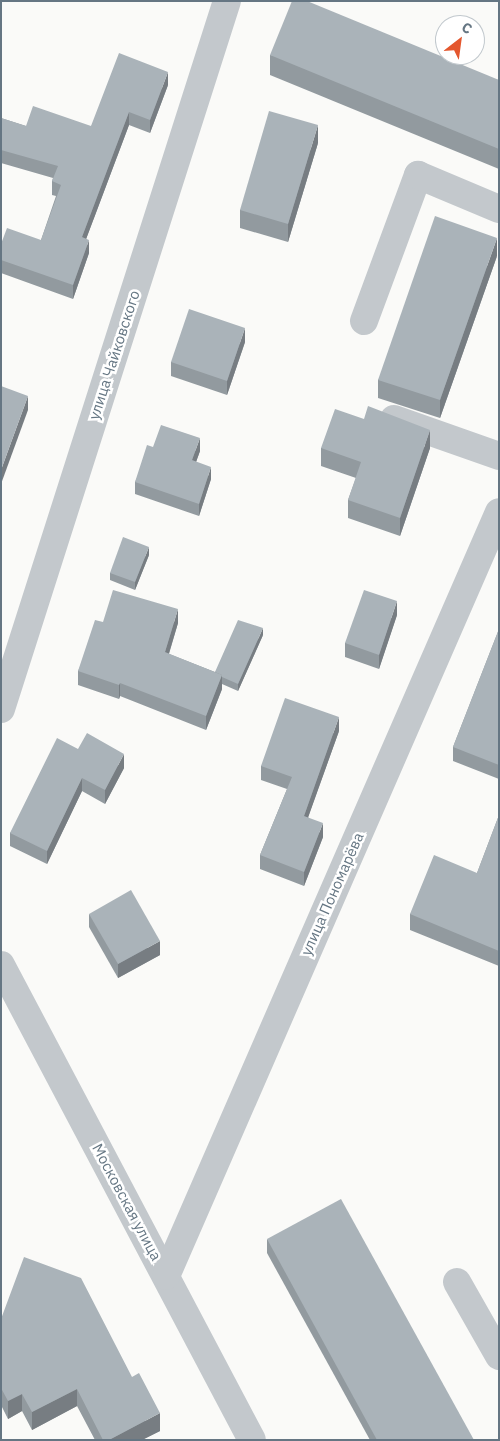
<!DOCTYPE html>
<html>
<head>
<meta charset="utf-8">
<style>
  body { margin:0 }
  #map { position:relative; width:500px; height:1441px; overflow:hidden; background:#fafaf8; font-family:"IBM Plex Sans",sans-serif }
  div>[style] { position:absolute }
  .minor>* { height:28px; margin:-14px; padding:0 14px; transform-origin:14px; border-radius:14px; background:#c3c8cc }
  .wall>* { inset:0; background:#929a9f }
  .shaded-wall>* { inset:0; background:#777d82 }
  .building>* { inset:0; background:#aab3b9 }
  span { translate:-50% -50%; white-space:nowrap; text-align:center; line-height:1.15; -webkit-text-stroke:5px #fff; paint-order:stroke }
  .street-label { font-size:15px; color:#657683 }
  .frame { position:absolute; inset:0; border:2px solid #657683; pointer-events:none }
  .north { position:absolute; left:435px; top:15px; width:50px; height:50px; box-sizing:border-box; background:#fff; border:1px solid #c1c8cd; border-radius:50%; rotate:30deg; font-size:14px; font-weight:700; line-height:20px; text-align:center; color:#657683 }
  .north::after { content:''; display:block; margin:auto; width:18px; height:22px; background:#e4572e; clip-path:polygon(50% 0,100% 100%,50% 72%,0 100%) }
</style>
</head>
<body>
<div id="map">
  <div class="minor">
    <div style="left:364px;top:321px;width:156px;rotate:-69.7deg"></div>
    <div style="left:418px;top:175px;width:88px;rotate:22.8deg"></div>
    <div style="left:394px;top:419px;width:111px;rotate:19.4deg"></div>
    <div style="left:1px;top:709px;width:743px;rotate:-72.3deg"></div>
    <div style="left:1px;top:965px;width:537px;rotate:62.15deg"></div>
    <div style="left:166px;top:1276px;width:833px;rotate:-66.45deg"></div>
    <div style="left:457px;top:1282px;width:85px;rotate:60.4deg"></div>
  </div>
  <div class="wall">
    <div style="clip-path:polygon(270px 55px,499px 80px,499px 169px,270px 75px)"></div>
    <div style="clip-path:polygon(168px 85px,150px 133px,129px 125px,86px 239px,89px 253px,73px 299px,1px 273px,1px 244px,41px 240px,56px 196px,52px 195px,52px 181px,53px 178px,1px 163px,1px 118px,26px 126px,91px 126px)"></div>
    <div style="clip-path:polygon(318px 143px,288px 242px,240px 228px,240px 210px)"></div>
    <div style="clip-path:polygon(497px 256px,440px 418px,378px 398px,378px 380px)"></div>
    <div style="clip-path:polygon(245px 342px,227px 395px,171px 376px,171px 362px)"></div>
    <div style="clip-path:polygon(153px 447px,200px 451px,196px 462px,211px 479px,199px 516px,135px 494px,135px 482px)"></div>
    <div style="clip-path:polygon(321px 448px,430px 448px,400px 536px,348px 518px,348px 500px,356px 478px,321px 466px)"></div>
    <div style="clip-path:polygon(149px 555px,135px 590px,110px 580px,110px 573px)"></div>
    <div style="clip-path:polygon(397px 615px,379px 669px,345px 657px,345px 643px)"></div>
    <div style="clip-path:polygon(103px 622px,178px 623px,169px 654px,215px 672px,263px 635px,238px 691px,222px 684px,222px 689px,206px 730px,120px 696px,119px 699px,78px 685px,78px 671px)"></div>
    <div style="clip-path:polygon(499px 629px,499px 779px,453px 761px,453px 747px)"></div>
    <div style="clip-path:polygon(339px 731px,308px 817px,323px 837px,304px 886px,260px 869px,260px 855px,287px 789px,261px 780px,261px 766px)"></div>
    <div style="clip-path:polygon(78px 749px,124px 768px,105px 804px,82px 791px,47px 864px,10px 846px,10px 833px)"></div>
    <div style="clip-path:polygon(499px 815px,499px 966px,410px 930px,410px 914px,477px 873px)"></div>
    <div style="clip-path:polygon(89px 914px,160px 955px,118px 978px,89px 927px)"></div>
    <div style="clip-path:polygon(267px 1239px,474px 1440px,370px 1440px,267px 1253px)"></div>
    <div style="clip-path:polygon(1px 1319px,160px 1431px,142px 1440px,95px 1440px,77px 1406px,32px 1430px,22px 1411px,8px 1419px,1px 1405px)"></div>
  </div>
  <div class="shaded-wall">
    <div style="clip-path:polygon(168px 72px,168px 85px,150px 133px,150px 120px)"></div>
    <div style="clip-path:polygon(129px 112px,129px 125px,82px 250px,82px 237px)"></div>
    <div style="clip-path:polygon(318px 125px,318px 143px,288px 242px,288px 224px)"></div>
    <div style="clip-path:polygon(497px 238px,497px 256px,440px 418px,440px 400px)"></div>
    <div style="clip-path:polygon(89px 240px,89px 253px,73px 299px,73px 285px)"></div>
    <div style="clip-path:polygon(245px 328px,245px 342px,227px 395px,227px 381px)"></div>
    <div style="clip-path:polygon(28px 396px,28px 410px,1px 484px,1px 470px)"></div>
    <div style="clip-path:polygon(430px 430px,430px 448px,400px 536px,400px 518px)"></div>
    <div style="clip-path:polygon(200px 438px,200px 451px,192px 473px,192px 460px)"></div>
    <div style="clip-path:polygon(211px 467px,211px 479px,199px 516px,199px 504px)"></div>
    <div style="clip-path:polygon(149px 547px,149px 555px,135px 590px,135px 582px)"></div>
    <div style="clip-path:polygon(397px 601px,397px 615px,379px 669px,379px 655px)"></div>
    <div style="clip-path:polygon(178px 609px,178px 623px,165px 666px,165px 652px)"></div>
    <div style="clip-path:polygon(263px 628px,263px 635px,238px 691px,238px 684px)"></div>
    <div style="clip-path:polygon(222px 675px,222px 689px,206px 730px,206px 716px)"></div>
    <div style="clip-path:polygon(120px 683px,120px 696px,119px 699px,119px 685px)"></div>
    <div style="clip-path:polygon(339px 717px,339px 731px,304px 829px,304px 816px)"></div>
    <div style="clip-path:polygon(124px 754px,124px 768px,105px 804px,105px 790px)"></div>
    <div style="clip-path:polygon(82px 778px,82px 791px,47px 864px,47px 851px)"></div>
    <div style="clip-path:polygon(323px 823px,323px 837px,304px 886px,304px 872px)"></div>
    <div style="clip-path:polygon(160px 941px,160px 955px,118px 978px,118px 964px)"></div>
    <div style="clip-path:polygon(77px 1389px,77px 1406px,32px 1430px,32px 1412px)"></div>
    <div style="clip-path:polygon(22px 1394px,22px 1411px,8px 1419px,8px 1401px)"></div>
    <div style="clip-path:polygon(160px 1413px,160px 1431px,142px 1440px,109px 1440px)"></div>
  </div>
  <div class="building">
    <div style="clip-path:polygon(292px 1px,307px 1px,499px 80px,499px 149px,270px 55px)"></div>
    <div style="clip-path:polygon(119px 53px,168px 72px,150px 120px,129px 112px,82px 237px,89px 240px,73px 285px,1px 260px,1px 244px,7px 228px,41px 240px,61px 185px,52px 181px,58px 166px,1px 150px,1px 118px,26px 126px,33px 106px,91px 126px)"></div>
    <div style="clip-path:polygon(269px 111px,318px 125px,288px 224px,240px 210px)"></div>
    <div style="clip-path:polygon(435px 216px,497px 238px,440px 400px,378px 380px)"></div>
    <div style="clip-path:polygon(189px 309px,245px 328px,227px 381px,171px 362px)"></div>
    <div style="clip-path:polygon(1px 386px,28px 396px,1px 470px)"></div>
    <div style="clip-path:polygon(368px 406px,430px 430px,400px 518px,348px 500px,361px 462px,321px 448px,335px 409px,364px 419px)"></div>
    <div style="clip-path:polygon(161px 425px,200px 438px,192px 460px,211px 467px,199px 504px,135px 482px,147px 445px,153px 447px)"></div>
    <div style="clip-path:polygon(123px 537px,149px 547px,135px 582px,110px 573px)"></div>
    <div style="clip-path:polygon(113px 590px,178px 609px,165px 652px,222px 675px,206px 716px,120px 683px,119px 685px,78px 671px,95px 620px,103px 622px)"></div>
    <div style="clip-path:polygon(364px 590px,397px 601px,379px 655px,345px 643px)"></div>
    <div style="clip-path:polygon(238px 620px,263px 628px,238px 684px,222px 677px,222px 675px,215px 672px)"></div>
    <div style="clip-path:polygon(499px 629px,499px 765px,453px 747px)"></div>
    <div style="clip-path:polygon(285px 698px,339px 717px,304px 816px,323px 823px,304px 872px,260px 855px,292px 777px,261px 766px)"></div>
    <div style="clip-path:polygon(87px 733px,124px 754px,105px 790px,82px 778px,47px 851px,10px 833px,57px 738px,78px 749px)"></div>
    <div style="clip-path:polygon(499px 815px,499px 951px,410px 914px,434px 855px,477px 873px)"></div>
    <div style="clip-path:polygon(131px 890px,160px 941px,118px 964px,89px 914px)"></div>
    <div style="clip-path:polygon(341px 1199px,474px 1440px,377px 1440px,267px 1239px)"></div>
    <div style="clip-path:polygon(24px 1257px,81px 1278px,132px 1377px,139px 1373px,160px 1413px,109px 1440px,103px 1440px,77px 1389px,32px 1412px,22px 1394px,8px 1401px,1px 1388px,1px 1319px)"></div>
  </div>
  <div class="street-label">
    <span style="left:114px;top:355px;rotate:-72deg">улица Чайковского</span>
    <span style="left:332px;top:894px;rotate:-66deg">улица Пономарёва</span>
    <span style="left:127px;top:1202px;rotate:62deg">Московская улица</span>
  </div>
  <div class="frame"></div>
  <div class="north">С</div>
</div>
</body>
</html>
